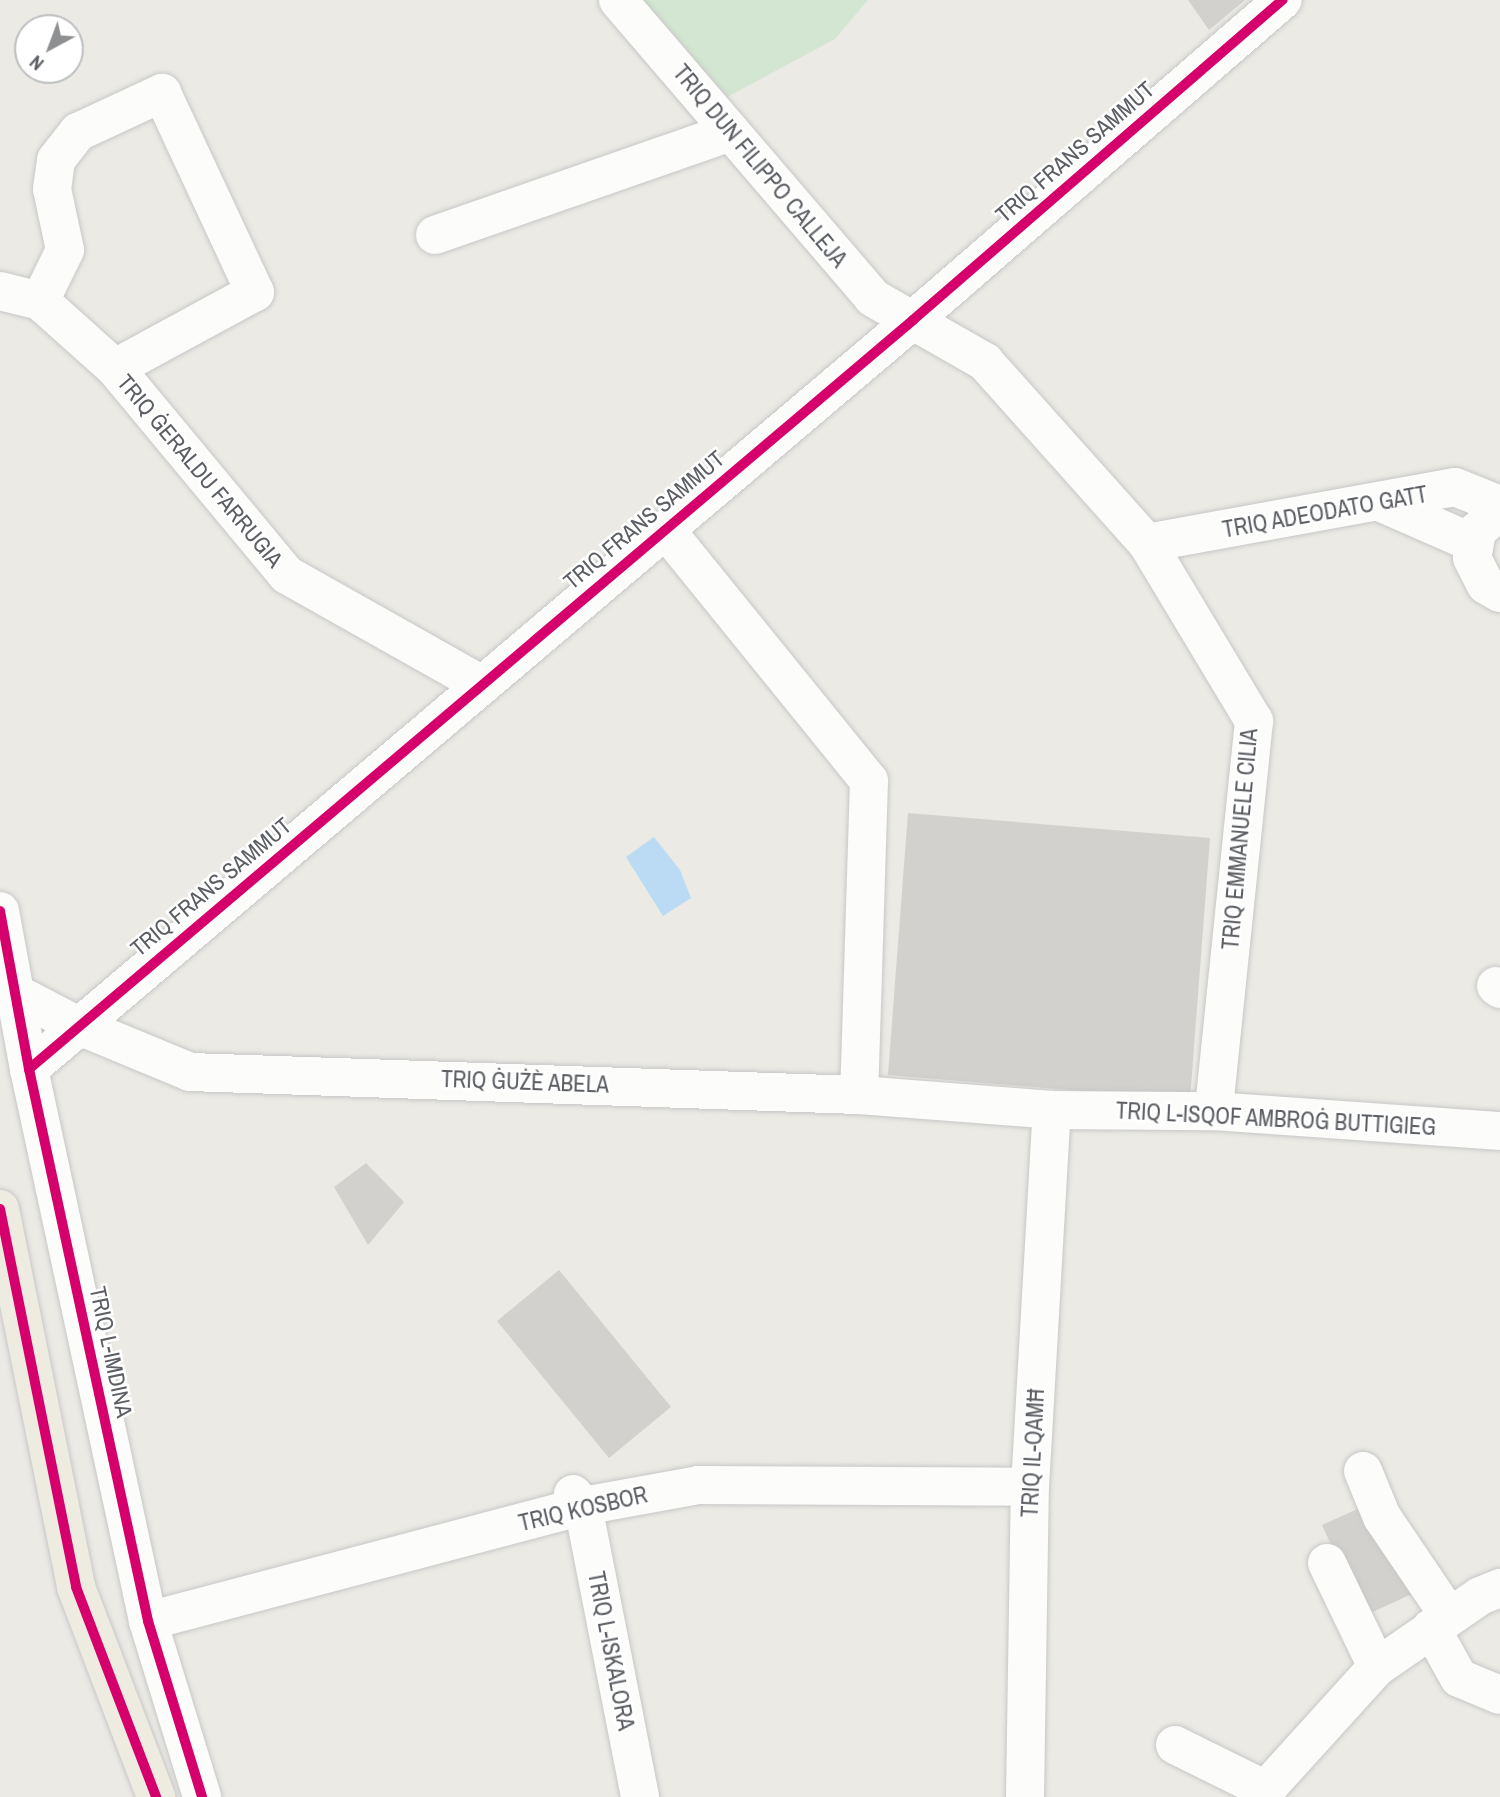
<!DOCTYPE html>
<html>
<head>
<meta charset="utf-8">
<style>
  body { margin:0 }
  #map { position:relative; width:1500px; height:1797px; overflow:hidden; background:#ebeae5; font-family:"Archivo Narrow",sans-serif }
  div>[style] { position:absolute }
  .green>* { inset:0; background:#d3e6d1 }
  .water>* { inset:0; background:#bbdaf3 }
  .building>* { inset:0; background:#d2d1ce }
  .roads { filter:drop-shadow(0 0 2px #c7c7c7) drop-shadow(0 0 2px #c7c7c7) }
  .minor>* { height:38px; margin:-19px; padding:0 19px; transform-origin:19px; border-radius:19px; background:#fcfcfb }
  .highway>* { height:38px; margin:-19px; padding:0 19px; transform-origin:19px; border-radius:19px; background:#eeebe1 }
  .cycleway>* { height:10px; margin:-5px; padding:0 5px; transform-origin:5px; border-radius:5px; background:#d6006c }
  span { translate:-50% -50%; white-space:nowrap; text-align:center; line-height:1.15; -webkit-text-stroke:5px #fff; paint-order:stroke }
  .street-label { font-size:23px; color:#5b5e62 }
  .north { position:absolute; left:14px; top:14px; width:70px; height:70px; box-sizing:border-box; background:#fff; border:2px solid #bdbfc0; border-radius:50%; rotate:221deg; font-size:19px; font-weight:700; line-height:28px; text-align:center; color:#5b5e62 }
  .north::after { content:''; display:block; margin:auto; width:24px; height:32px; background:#8d8f90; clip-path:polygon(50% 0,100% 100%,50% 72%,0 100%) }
</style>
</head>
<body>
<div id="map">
  <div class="green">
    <div style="clip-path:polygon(638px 0,868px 0,835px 39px,727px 97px)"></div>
  </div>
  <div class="water">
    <div style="clip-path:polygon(654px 837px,680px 870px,691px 898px,663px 916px,626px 857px)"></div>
  </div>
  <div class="building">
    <div style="clip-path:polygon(1188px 0,1245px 0,1209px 30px)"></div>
    <div style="clip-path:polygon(908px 813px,1210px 838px,1190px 1100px,888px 1075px)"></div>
    <div style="clip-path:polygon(366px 1163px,404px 1202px,368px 1245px,334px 1187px)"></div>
    <div style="clip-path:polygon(559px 1270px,671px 1407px,609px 1458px,497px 1321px)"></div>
    <div style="clip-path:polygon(1373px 1502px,1414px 1593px,1364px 1616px,1322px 1525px)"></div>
  </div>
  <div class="roads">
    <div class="minor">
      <div style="left:618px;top:0;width:392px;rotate:49.4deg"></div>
      <div style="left:873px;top:298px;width:129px;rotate:29.7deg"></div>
      <div style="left:985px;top:362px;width:243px;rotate:48.2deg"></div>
      <div style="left:1147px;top:543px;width:208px;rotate:59deg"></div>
      <div style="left:1254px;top:721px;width:392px;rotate:95.9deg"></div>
      <div style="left:435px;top:235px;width:313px;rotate:-19.2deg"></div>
      <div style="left:0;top:291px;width:41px;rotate:14deg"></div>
      <div style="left:40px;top:301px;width:101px;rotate:41.8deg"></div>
      <div style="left:115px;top:368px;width:269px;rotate:50.3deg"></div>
      <div style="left:287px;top:575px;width:224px;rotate:29.4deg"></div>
      <div style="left:40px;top:301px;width:57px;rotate:-63.9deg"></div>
      <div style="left:65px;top:250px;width:62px;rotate:-102deg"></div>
      <div style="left:52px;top:189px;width:29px;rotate:-82deg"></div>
      <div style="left:56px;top:160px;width:36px;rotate:-52deg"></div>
      <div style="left:78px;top:132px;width:93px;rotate:-24.9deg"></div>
      <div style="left:162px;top:93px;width:220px;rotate:65deg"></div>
      <div style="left:255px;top:292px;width:159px;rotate:151.5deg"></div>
      <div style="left:1382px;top:503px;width:99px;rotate:23.7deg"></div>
      <div style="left:1500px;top:511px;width:30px;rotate:139deg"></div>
      <div style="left:1477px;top:531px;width:27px;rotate:100deg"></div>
      <div style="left:1472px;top:558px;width:30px;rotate:63deg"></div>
      <div style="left:1486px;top:585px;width:16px;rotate:30deg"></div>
      <div style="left:665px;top:529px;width:324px;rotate:51deg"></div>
      <div style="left:869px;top:781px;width:314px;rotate:91.8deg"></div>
      <div style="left:1147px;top:543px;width:313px;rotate:-10.3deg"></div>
      <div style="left:1455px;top:487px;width:48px;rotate:21.8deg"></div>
      <div style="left:0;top:911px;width:161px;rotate:79.6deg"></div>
      <div style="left:29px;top:1069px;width:565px;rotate:77.83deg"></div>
      <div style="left:148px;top:1621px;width:184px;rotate:72.9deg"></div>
      <div style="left:1496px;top:986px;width:5px;rotate:37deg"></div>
      <div style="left:15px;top:993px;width:72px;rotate:27.3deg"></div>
      <div style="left:79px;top:1026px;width:120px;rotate:22.5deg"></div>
      <div style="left:190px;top:1072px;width:669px;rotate:1.97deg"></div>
      <div style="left:859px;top:1095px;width:194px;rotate:4.4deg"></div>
      <div style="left:1052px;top:1110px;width:162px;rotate:0.4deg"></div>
      <div style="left:1214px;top:1111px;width:287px;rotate:4deg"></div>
      <div style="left:29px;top:1069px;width:1159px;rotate:-40.27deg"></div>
      <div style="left:913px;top:320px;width:489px;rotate:-40.9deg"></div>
      <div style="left:1363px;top:1471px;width:50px;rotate:67.6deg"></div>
      <div style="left:1382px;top:1517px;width:120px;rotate:55.9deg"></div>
      <div style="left:573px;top:1494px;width:16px;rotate:50deg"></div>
      <div style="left:583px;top:1506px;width:297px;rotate:78.9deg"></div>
      <div style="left:1327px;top:1563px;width:115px;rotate:64.3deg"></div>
      <div style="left:148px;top:1621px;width:450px;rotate:-14.8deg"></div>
      <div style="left:583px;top:1506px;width:117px;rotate:-10.3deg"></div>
      <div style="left:698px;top:1485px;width:332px;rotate:0.3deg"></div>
      <div style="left:1431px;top:1628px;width:57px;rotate:60.8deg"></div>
      <div style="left:1459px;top:1678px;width:44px;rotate:22.5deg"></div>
      <div style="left:1175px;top:1745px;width:102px;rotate:26.3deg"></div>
      <div style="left:1025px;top:1797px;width:310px;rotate:-89.1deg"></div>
      <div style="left:1030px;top:1487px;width:378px;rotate:-86.7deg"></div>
      <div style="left:1259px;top:1797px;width:176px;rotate:-47.8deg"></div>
      <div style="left:1377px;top:1667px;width:125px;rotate:-34.6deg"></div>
      <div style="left:1480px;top:1596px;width:22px;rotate:-22deg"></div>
    </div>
    <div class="highway">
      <div style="left:0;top:1209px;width:386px;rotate:78.6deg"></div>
      <div style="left:76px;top:1587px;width:225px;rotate:69.1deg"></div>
    </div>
  </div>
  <div class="cycleway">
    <div style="left:0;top:911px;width:161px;rotate:79.6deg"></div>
    <div style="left:29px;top:1069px;width:565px;rotate:77.83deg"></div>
    <div style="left:148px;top:1621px;width:184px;rotate:72.9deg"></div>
    <div style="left:29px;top:1069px;width:1159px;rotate:-40.27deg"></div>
    <div style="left:913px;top:320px;width:489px;rotate:-40.9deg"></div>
    <div style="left:0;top:1209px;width:386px;rotate:78.6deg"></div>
    <div style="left:76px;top:1587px;width:225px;rotate:69.1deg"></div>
  </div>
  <div class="street-label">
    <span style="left:1075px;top:152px;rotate:-41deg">TRIQ FRANS SAMMUT</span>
    <span style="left:760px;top:166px;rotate:50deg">TRIQ DUN FILIPPO CALLEJA</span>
    <span style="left:200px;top:471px;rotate:50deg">TRIQ ĠERALDU FARRUGIA</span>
    <span style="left:1325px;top:512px;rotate:-10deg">TRIQ ADEODATO GATT</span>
    <span style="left:644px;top:520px;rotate:-40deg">TRIQ FRANS SAMMUT</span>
    <span style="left:1240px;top:839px;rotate:-85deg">TRIQ EMMANUELE CILIA</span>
    <span style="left:211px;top:887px;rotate:-40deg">TRIQ FRANS SAMMUT</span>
    <span style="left:525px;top:1082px;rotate:2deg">TRIQ ĠUŻÈ ABELA</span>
    <span style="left:1276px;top:1119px;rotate:3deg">TRIQ L-ISQOF AMBROĠ BUTTIGIEG</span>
    <span style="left:111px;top:1352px;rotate:78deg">TRIQ L-IMDINA</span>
    <span style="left:1033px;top:1453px;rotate:-87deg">TRIQ IL-QAMĦ</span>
    <span style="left:583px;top:1509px;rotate:-13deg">TRIQ KOSBOR</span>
    <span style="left:611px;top:1651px;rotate:79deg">TRIQ L-ISKALORA</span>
  </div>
  <div class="north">N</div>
</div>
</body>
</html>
